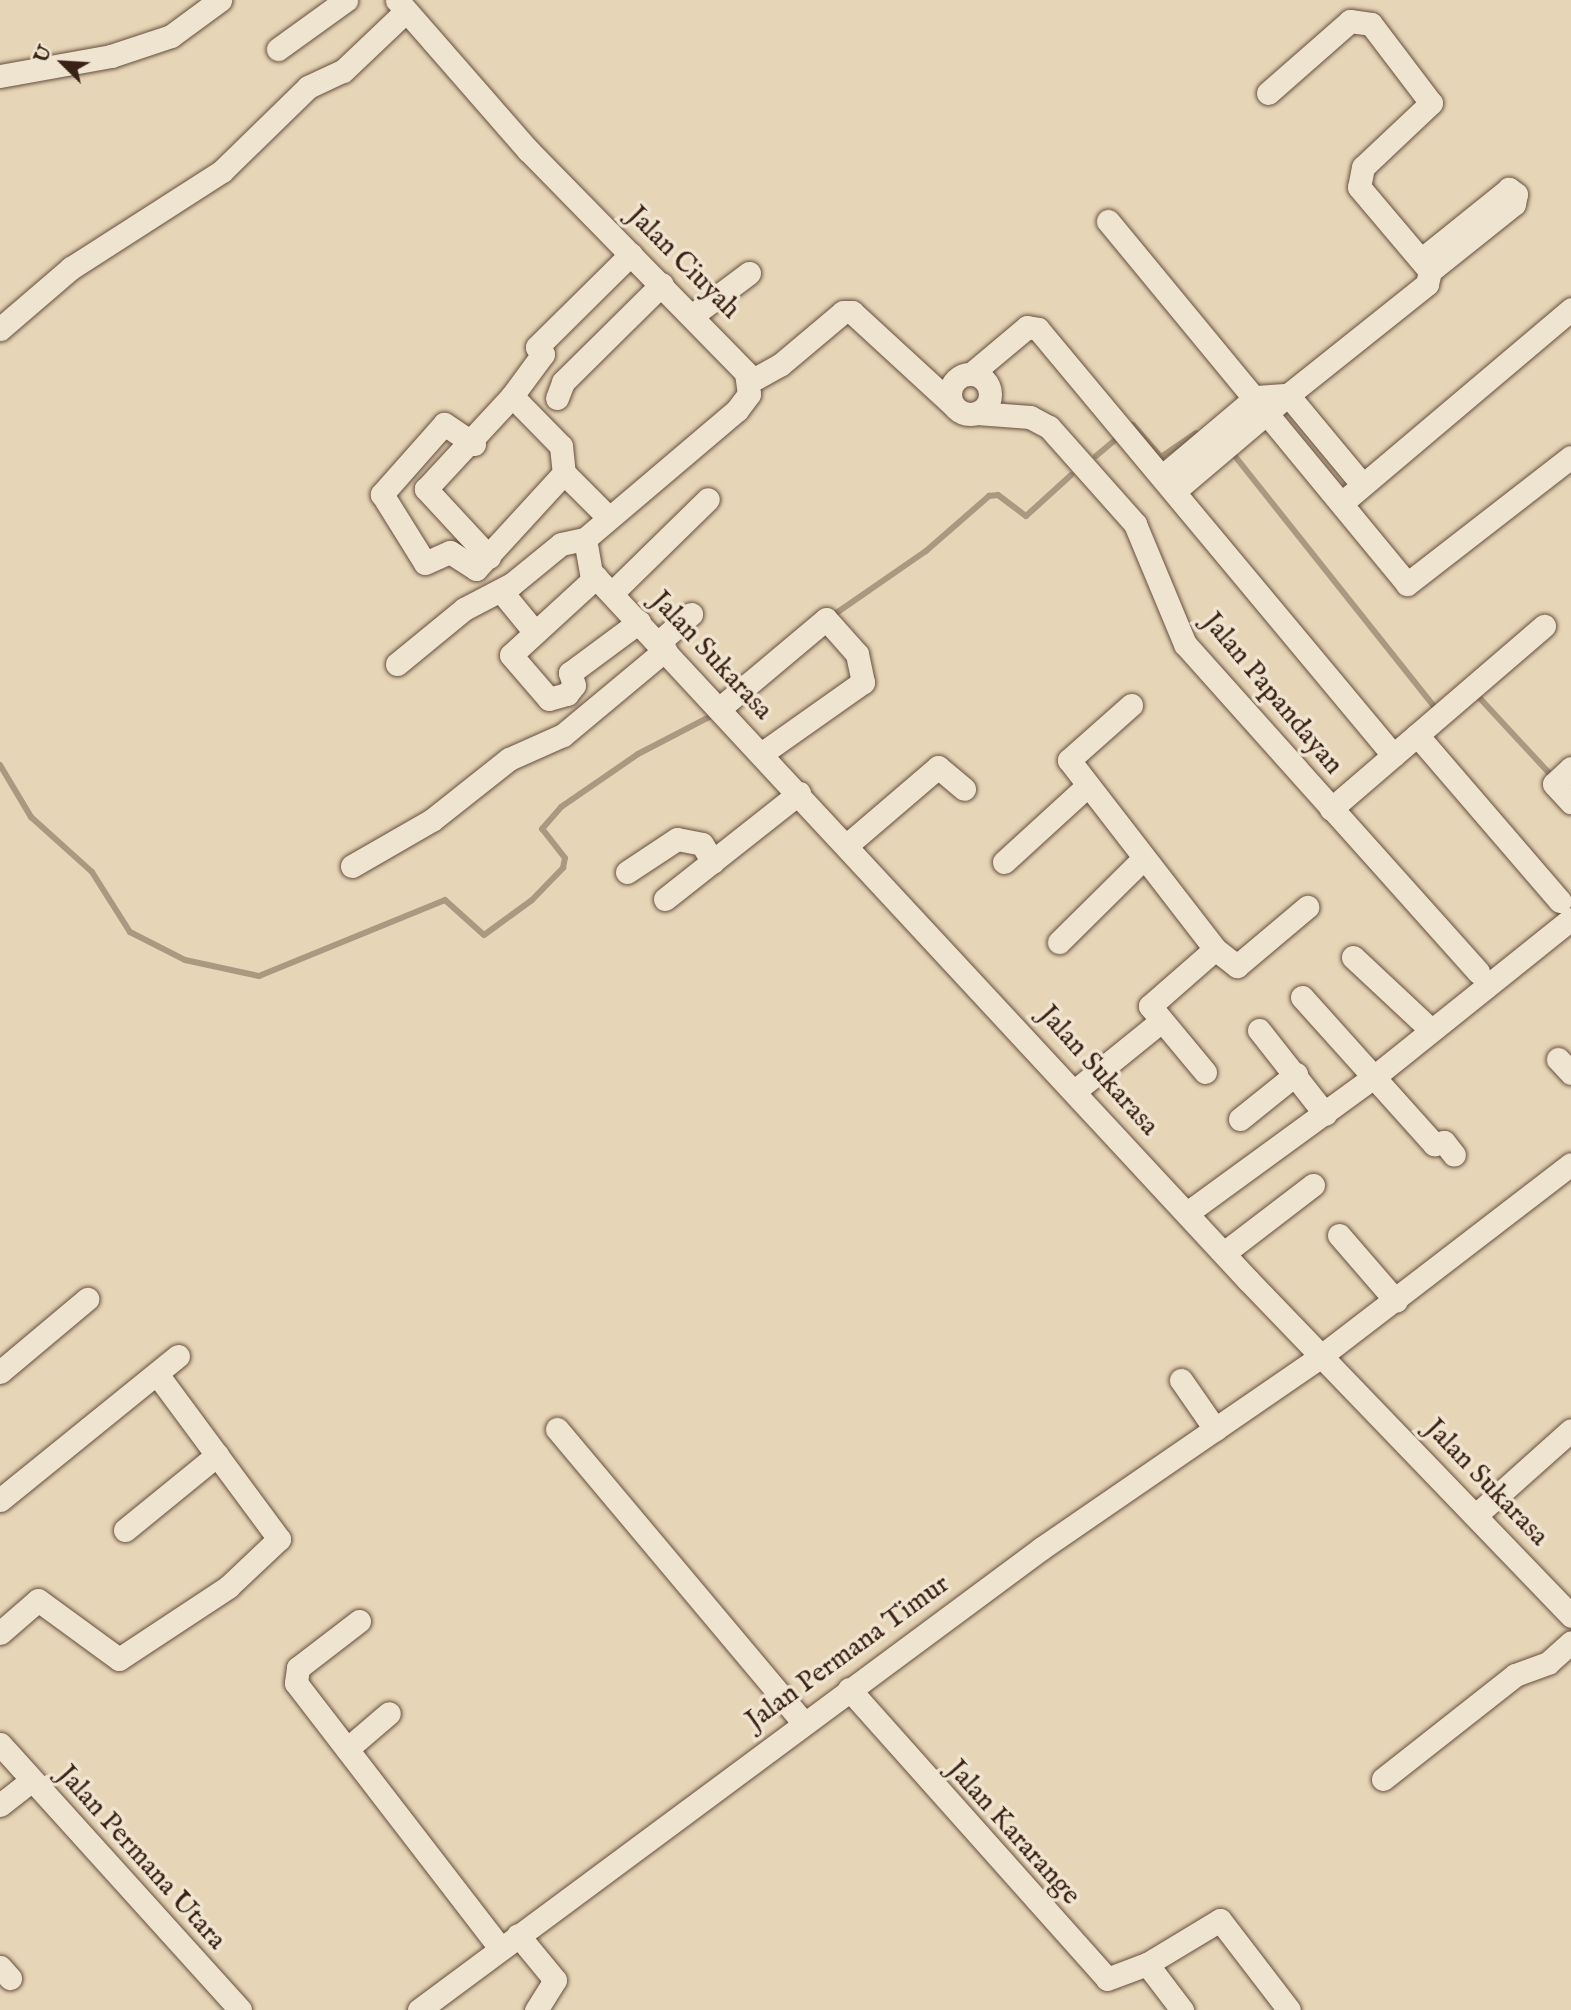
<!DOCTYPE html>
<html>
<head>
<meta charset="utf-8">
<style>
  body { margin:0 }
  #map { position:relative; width:1571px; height:2010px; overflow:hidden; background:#e7d5b7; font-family:"IM FELL English",serif }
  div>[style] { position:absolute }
  .stream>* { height:6px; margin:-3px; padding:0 3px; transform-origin:3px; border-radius:3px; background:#ac9880 }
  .roads { filter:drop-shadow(0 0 2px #654e3e) drop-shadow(0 0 2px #654e3e) }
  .minor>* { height:23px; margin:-11.5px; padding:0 11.5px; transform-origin:11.5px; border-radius:11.5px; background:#efe4d0 }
  .minor>.ring { margin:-11.5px; padding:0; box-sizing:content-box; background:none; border:23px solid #efe4d0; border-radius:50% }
  span { translate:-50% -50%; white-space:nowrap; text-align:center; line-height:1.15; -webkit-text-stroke:7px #efe4d0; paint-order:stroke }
  .street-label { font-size:28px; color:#3a2115 }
  .north { position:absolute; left:28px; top:28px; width:70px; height:70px; -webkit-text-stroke:5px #efe4d0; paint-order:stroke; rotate:294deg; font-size:19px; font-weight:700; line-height:28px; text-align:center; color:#3a2115 }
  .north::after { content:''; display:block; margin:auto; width:24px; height:32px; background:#3a2115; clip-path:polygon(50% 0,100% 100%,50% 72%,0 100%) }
</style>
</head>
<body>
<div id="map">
  <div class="stream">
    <div style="left:1133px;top:425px;width:43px;rotate:48.8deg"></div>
    <div style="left:1161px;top:457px;width:42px;rotate:-34.4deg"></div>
    <div style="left:1234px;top:455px;width:321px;rotate:51.5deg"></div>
    <div style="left:1096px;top:456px;width:31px;rotate:-40deg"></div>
    <div style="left:832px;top:616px;width:114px;rotate:-34.7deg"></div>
    <div style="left:926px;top:551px;width:84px;rotate:-41.1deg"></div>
    <div style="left:989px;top:496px;width:9px;rotate:-6deg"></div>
    <div style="left:998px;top:495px;width:35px;rotate:37deg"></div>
    <div style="left:1026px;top:516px;width:61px;rotate:-42.3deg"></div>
    <div style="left:1475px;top:693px;width:112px;rotate:47.2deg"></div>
    <div style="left:0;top:765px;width:61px;rotate:59.2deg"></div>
    <div style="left:31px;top:817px;width:82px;rotate:42deg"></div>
    <div style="left:92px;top:872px;width:71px;rotate:57.7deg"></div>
    <div style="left:130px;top:932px;width:62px;rotate:27deg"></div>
    <div style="left:185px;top:960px;width:76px;rotate:12.2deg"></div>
    <div style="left:259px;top:976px;width:201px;rotate:-22.2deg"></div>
    <div style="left:445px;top:900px;width:52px;rotate:41.9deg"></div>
    <div style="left:484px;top:935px;width:59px;rotate:-36.1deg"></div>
    <div style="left:532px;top:900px;width:45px;rotate:-45.9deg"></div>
    <div style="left:563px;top:868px;width:10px;rotate:-79deg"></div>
    <div style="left:565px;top:858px;width:37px;rotate:-128deg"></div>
    <div style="left:542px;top:829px;width:29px;rotate:-49deg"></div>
    <div style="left:561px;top:807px;width:93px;rotate:-34.5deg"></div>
    <div style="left:638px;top:754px;width:87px;rotate:-27.5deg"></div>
  </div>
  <div class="roads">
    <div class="minor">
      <div style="left:397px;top:0;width:199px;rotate:48.9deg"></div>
      <div style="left:528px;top:150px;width:312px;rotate:45.6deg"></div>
      <div style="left:746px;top:373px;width:21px;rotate:82deg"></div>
      <div style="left:749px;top:394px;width:20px;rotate:127deg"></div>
      <div style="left:737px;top:410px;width:199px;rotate:139.7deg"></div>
      <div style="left:585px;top:539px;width:34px;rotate:80deg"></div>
      <div style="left:591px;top:572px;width:966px;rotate:47.14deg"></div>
      <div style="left:1248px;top:1280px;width:466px;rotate:46.1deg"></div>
      <div style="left:278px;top:49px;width:84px;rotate:-35.8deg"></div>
      <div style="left:0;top:76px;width:113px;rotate:-10.2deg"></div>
      <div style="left:111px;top:56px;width:63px;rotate:-18.4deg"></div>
      <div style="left:171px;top:36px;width:61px;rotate:-36.3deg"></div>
      <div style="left:1268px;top:93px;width:109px;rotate:-41.3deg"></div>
      <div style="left:1350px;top:21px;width:21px;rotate:8deg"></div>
      <div style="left:1371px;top:24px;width:99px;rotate:52.8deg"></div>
      <div style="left:1431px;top:103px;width:93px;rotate:136.7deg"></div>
      <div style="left:1363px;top:167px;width:20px;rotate:101deg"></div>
      <div style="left:1359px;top:187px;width:110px;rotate:49.8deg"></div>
      <div style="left:1108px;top:221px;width:470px;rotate:50.5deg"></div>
      <div style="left:1407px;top:584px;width:207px;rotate:-37.8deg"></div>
      <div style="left:693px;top:315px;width:70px;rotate:-36.9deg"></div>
      <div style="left:0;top:329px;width:94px;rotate:-40.7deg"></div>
      <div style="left:71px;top:268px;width:179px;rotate:-32.7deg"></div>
      <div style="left:222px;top:171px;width:120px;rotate:-44.3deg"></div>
      <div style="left:308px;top:87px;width:38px;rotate:-25deg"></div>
      <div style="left:343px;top:71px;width:87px;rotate:-43.6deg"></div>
      <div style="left:971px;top:374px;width:73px;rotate:-40deg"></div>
      <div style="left:1027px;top:327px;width:11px;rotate:10deg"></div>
      <div style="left:1038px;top:329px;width:555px;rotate:50.19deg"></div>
      <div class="ring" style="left:950px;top:374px;width:17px;height:17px"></div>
      <div style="left:749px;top:382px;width:35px;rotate:-29deg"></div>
      <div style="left:780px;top:365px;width:82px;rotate:-40.1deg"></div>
      <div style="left:843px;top:312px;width:9px"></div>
      <div style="left:852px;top:312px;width:137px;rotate:42.6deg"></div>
      <div style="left:512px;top:396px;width:52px;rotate:-53.6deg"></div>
      <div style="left:543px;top:354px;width:9px;rotate:-131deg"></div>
      <div style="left:537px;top:347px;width:132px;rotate:-44.7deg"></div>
      <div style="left:557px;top:398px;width:17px;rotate:-69deg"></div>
      <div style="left:563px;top:382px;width:139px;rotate:-44.7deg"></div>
      <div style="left:977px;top:413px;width:53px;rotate:4.3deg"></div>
      <div style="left:1030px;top:417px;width:21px;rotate:28deg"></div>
      <div style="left:1049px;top:427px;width:130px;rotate:48.4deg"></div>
      <div style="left:1135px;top:524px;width:130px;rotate:67.4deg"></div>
      <div style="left:1185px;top:644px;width:440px;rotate:48.2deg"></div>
      <div style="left:474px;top:444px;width:36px;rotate:-146deg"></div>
      <div style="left:444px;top:424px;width:94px;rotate:131.5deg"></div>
      <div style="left:382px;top:494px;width:81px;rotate:58.1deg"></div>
      <div style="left:425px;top:563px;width:27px;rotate:-24deg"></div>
      <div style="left:450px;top:552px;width:31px;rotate:33deg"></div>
      <div style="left:476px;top:569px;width:130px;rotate:-47.5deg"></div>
      <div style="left:1165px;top:474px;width:119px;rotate:-40.2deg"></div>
      <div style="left:1256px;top:397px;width:32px;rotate:-4deg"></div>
      <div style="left:1288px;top:395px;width:178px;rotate:-38.6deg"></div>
      <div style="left:1427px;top:284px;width:13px;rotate:-77deg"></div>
      <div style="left:1430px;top:271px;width:107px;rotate:-38.6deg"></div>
      <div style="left:1514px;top:204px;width:10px;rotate:-79deg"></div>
      <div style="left:1516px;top:194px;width:9px;rotate:-144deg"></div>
      <div style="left:1509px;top:189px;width:112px;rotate:141.2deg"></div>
      <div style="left:1177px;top:489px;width:145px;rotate:-40.3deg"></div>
      <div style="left:1288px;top:395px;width:116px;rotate:50.3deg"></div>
      <div style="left:1343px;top:502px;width:299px;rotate:-40.2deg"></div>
      <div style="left:489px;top:557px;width:93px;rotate:-132.8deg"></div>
      <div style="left:426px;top:489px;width:127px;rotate:-47.2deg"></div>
      <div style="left:512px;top:396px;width:70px;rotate:45.6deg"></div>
      <div style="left:561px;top:446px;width:27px;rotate:84deg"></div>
      <div style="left:564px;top:473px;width:61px;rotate:45deg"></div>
      <div style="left:596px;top:577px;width:115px;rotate:137.5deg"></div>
      <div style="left:511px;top:655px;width:58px;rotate:49.2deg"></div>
      <div style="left:549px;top:699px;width:19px;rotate:-16deg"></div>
      <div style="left:567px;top:694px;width:11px;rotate:-52deg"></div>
      <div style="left:574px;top:685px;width:13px;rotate:-108deg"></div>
      <div style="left:570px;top:673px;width:86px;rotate:-36.5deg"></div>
      <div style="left:501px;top:591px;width:50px;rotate:50.6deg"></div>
      <div style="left:612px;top:593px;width:134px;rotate:-44.4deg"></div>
      <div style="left:658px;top:643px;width:44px;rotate:-41.3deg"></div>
      <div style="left:397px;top:664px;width:87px;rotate:-39.4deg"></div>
      <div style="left:464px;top:609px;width:54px;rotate:-27.5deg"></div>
      <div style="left:512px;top:584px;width:63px;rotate:-39.2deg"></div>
      <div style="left:561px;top:544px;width:25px;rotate:-12deg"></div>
      <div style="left:1131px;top:705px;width:83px;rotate:138.4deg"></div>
      <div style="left:1069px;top:760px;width:239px;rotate:52.3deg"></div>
      <div style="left:1215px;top:949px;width:28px;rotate:38deg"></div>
      <div style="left:1237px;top:966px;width:92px;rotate:-40.1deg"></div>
      <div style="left:720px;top:708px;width:138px;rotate:-40deg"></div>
      <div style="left:826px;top:619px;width:47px;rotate:48.5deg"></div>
      <div style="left:857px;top:654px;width:29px;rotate:78deg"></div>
      <div style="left:863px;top:682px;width:125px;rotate:144.8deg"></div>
      <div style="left:1417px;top:735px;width:219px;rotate:49.3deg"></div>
      <div style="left:1571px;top:768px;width:23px;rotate:137deg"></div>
      <div style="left:1554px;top:784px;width:25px;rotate:47deg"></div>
      <div style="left:1331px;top:809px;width:281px;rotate:-40.7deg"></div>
      <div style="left:847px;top:845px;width:120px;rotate:-40.6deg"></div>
      <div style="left:938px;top:767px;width:34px;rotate:40deg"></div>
      <div style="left:1004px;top:862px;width:110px;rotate:-42.4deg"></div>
      <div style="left:352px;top:866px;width:92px;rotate:-29.9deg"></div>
      <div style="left:432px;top:820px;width:98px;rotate:-38.4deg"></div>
      <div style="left:509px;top:759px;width:59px;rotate:-24deg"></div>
      <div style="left:563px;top:735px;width:133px;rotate:-39.8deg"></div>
      <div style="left:627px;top:872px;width:60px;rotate:-33.4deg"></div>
      <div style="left:677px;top:839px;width:25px;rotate:11deg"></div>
      <div style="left:702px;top:844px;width:21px;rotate:59deg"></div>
      <div style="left:665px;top:899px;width:171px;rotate:-38.3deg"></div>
      <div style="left:1059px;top:942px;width:117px;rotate:-44.7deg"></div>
      <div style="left:1353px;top:957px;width:107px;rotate:43.1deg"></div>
      <div style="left:1302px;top:997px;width:198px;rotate:48.1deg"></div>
      <div style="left:1434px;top:1144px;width:10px;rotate:-11deg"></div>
      <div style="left:1444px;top:1142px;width:16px;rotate:52deg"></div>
      <div style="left:1259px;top:1030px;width:107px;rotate:51.8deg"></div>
      <div style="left:1558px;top:1059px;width:19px;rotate:47deg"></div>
      <div style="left:1205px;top:1072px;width:86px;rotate:-129.8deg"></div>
      <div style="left:1150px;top:1006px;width:86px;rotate:-41.2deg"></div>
      <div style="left:1076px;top:1090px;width:108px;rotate:-39deg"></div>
      <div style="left:1240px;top:1119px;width:72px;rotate:-38.8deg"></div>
      <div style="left:1187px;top:1213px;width:233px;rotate:-36.1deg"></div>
      <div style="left:1375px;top:1076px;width:251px;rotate:-38.7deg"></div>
      <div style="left:1339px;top:1235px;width:87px;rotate:49.2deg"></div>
      <div style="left:1224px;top:1253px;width:112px;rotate:-37.4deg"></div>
      <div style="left:0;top:1372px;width:114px;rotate:-40deg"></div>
      <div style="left:1181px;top:1380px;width:60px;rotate:55.2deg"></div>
      <div style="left:557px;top:1429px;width:384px;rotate:50deg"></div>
      <div style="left:0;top:1500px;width:229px;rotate:-39deg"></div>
      <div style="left:1476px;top:1515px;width:127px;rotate:-41.8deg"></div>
      <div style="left:125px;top:1530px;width:119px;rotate:-39.2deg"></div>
      <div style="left:359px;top:1621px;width:77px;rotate:142.4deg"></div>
      <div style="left:298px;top:1668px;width:15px;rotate:98deg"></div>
      <div style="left:296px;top:1683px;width:334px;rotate:52.4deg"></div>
      <div style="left:0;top:1633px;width:50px;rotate:-41deg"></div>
      <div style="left:38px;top:1600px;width:100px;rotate:36.1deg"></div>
      <div style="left:119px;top:1659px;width:131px;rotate:-33.4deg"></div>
      <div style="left:228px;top:1587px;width:70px;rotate:-43.3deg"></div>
      <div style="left:279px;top:1539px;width:205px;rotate:-126.5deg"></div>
      <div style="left:849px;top:1689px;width:388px;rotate:48.3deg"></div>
      <div style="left:1107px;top:1979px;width:43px;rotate:-20.6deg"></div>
      <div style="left:1147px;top:1964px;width:85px;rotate:-31.1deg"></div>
      <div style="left:1220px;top:1920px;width:113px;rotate:52.5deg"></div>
      <div style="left:0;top:1744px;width:358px;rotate:47.9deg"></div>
      <div style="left:347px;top:1749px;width:55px;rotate:-40.6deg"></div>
      <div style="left:1383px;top:1779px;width:168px;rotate:-38.2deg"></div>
      <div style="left:1515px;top:1675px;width:35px;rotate:-20deg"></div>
      <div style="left:1548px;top:1663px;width:31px;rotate:-42deg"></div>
      <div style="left:0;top:1805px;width:39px;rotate:-38deg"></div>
      <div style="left:518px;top:1935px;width:58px;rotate:50.6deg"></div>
      <div style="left:555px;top:1980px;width:36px;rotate:122deg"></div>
      <div style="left:1147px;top:1964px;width:58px;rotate:52.7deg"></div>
      <div style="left:0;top:1967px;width:15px;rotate:48deg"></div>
      <div style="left:419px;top:2010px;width:776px;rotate:-36.56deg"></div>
      <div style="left:1042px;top:1548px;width:339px;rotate:-34.5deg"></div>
      <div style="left:1321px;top:1356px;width:315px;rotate:-37.5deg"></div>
    </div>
  </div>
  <div class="street-label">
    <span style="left:683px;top:263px;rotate:45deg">Jalan Ciuyah</span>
    <span style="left:711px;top:656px;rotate:47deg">Jalan Sukarasa</span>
    <span style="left:1272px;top:694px;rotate:50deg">Jalan Papandayan</span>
    <span style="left:1098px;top:1071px;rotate:48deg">Jalan Sukarasa</span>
    <span style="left:1486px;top:1483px;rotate:46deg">Jalan Sukarasa</span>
    <span style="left:848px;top:1653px;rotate:-36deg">Jalan Permana Timur</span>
    <span style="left:1013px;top:1833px;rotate:48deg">Jalan Kararange</span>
    <span style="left:141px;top:1858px;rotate:48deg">Jalan Permana Utara</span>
  </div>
  <div class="north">U</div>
</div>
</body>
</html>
